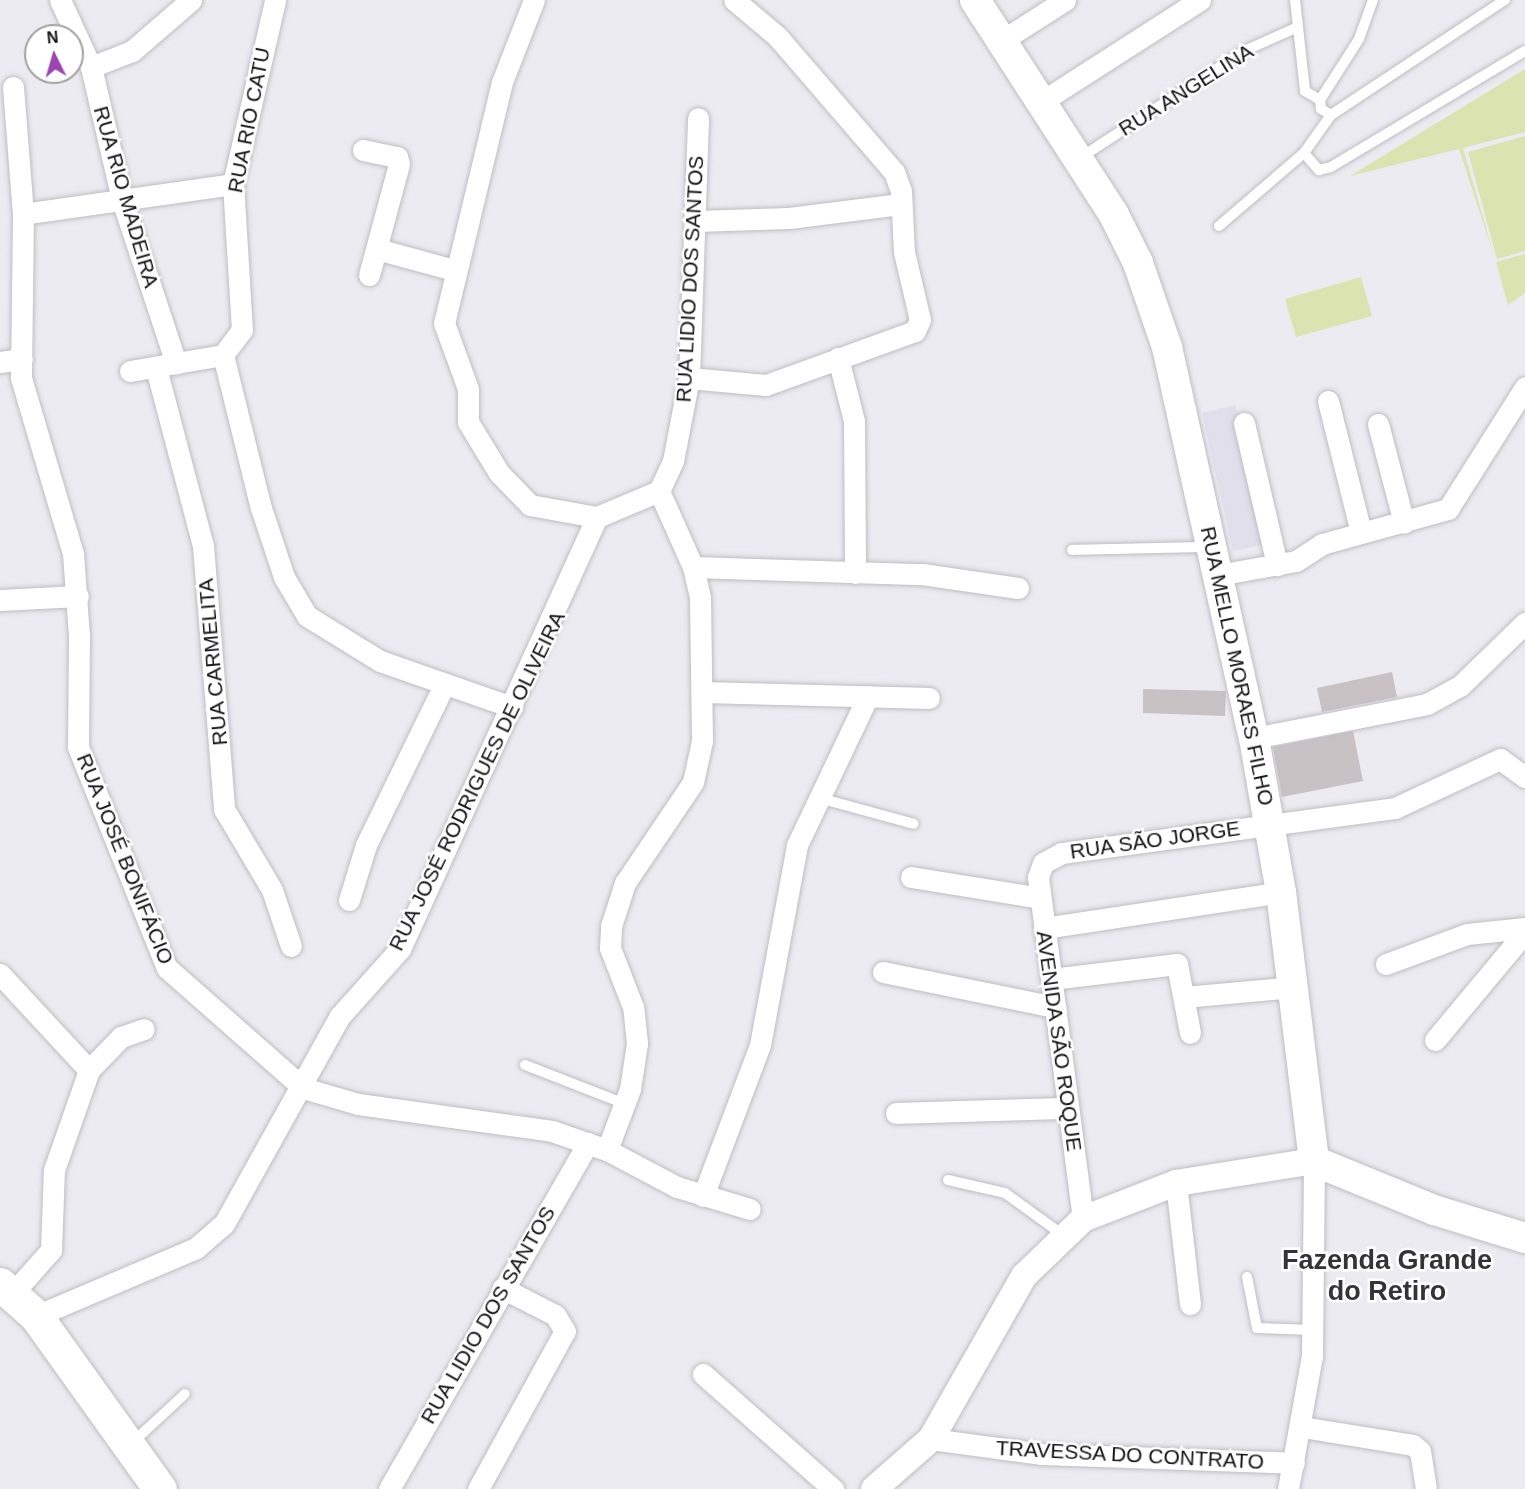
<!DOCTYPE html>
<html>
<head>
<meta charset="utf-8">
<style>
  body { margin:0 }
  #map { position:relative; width:1525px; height:1489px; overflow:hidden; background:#ecebf1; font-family:Arial,sans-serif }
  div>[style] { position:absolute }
  .built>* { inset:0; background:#e1dfec }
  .green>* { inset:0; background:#dbe4b0 }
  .building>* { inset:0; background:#c8c2c5 }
  .roads { filter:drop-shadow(0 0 2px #bebdc3) drop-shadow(0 0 2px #bebdc3) }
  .service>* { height:10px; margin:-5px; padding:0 5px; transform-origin:5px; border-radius:5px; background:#fff }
  .minor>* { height:21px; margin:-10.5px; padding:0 10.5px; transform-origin:10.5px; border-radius:10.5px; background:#fff }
  .tertiary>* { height:26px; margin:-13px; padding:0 13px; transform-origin:13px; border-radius:13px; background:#fff }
  .secondary>* { height:30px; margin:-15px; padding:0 15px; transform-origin:15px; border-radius:15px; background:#fff }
  .primary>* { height:33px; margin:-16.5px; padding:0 16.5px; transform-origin:16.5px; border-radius:16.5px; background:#fff }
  span { translate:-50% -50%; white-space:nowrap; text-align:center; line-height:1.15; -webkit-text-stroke:5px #fff; paint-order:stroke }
  .street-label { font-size:21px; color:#131315 }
  .district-label { font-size:27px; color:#343438; font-weight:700 }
  .north { position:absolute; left:24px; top:24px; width:60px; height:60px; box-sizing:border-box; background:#fff; border:2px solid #a1a1a1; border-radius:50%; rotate:355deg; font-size:16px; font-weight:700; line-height:24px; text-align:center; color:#131315 }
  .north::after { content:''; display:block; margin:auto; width:21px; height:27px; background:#9c44b0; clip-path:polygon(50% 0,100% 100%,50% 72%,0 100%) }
</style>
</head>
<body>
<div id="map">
  <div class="built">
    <div style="clip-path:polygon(1235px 405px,1266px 544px,1233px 551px,1202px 413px)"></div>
  </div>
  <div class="green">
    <div style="clip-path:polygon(1525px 69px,1525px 132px,1463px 148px,1495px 259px,1459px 149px,1350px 176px)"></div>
    <div style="clip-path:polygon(1525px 136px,1525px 251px,1497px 259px,1468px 152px)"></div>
    <div style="clip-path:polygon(1525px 254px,1525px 293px,1508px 305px,1496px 262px)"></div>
    <div style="clip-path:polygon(1361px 277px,1372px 316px,1296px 337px,1285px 299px)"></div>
  </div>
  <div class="building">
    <div style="clip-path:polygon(1392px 672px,1397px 697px,1322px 712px,1317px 688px)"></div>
    <div style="clip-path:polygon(1143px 689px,1226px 691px,1225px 716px,1143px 713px)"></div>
    <div style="clip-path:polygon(1353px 731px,1363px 781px,1282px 797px,1273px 747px)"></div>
  </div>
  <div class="roads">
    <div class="service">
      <div style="left:1295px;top:0;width:92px;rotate:83.7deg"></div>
      <div style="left:1305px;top:91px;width:17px;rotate:31deg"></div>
      <div style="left:1331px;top:115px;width:209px;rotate:-33.5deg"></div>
      <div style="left:1089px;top:152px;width:185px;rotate:-33.1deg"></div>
      <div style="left:1244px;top:51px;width:59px;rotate:-24deg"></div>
      <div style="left:1304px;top:153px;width:47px;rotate:-54.6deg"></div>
      <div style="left:1331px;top:115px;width:12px;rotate:-149deg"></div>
      <div style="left:1321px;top:109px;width:9px;rotate:-96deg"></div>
      <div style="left:1320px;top:100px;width:72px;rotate:-57.4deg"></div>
      <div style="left:1359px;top:39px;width:41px;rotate:-70.3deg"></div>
      <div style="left:1219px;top:226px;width:112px;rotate:-40.7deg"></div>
      <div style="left:1304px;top:153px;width:23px;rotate:49deg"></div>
      <div style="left:1319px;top:170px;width:12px;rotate:-14deg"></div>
      <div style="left:1331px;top:167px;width:226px;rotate:-30.9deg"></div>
      <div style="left:1072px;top:550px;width:137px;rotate:-1.3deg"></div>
      <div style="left:819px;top:798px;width:98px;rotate:15.3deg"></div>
      <div style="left:525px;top:1065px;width:107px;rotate:21.3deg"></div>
      <div style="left:948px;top:1180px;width:58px;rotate:12.8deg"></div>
      <div style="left:1005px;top:1193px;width:72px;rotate:35.9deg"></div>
      <div style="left:1247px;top:1277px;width:52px;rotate:78.9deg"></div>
      <div style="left:1257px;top:1328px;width:56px;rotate:2deg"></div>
      <div style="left:132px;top:1443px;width:72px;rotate:-42.8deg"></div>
    </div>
    <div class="minor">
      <div style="left:60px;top:0;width:74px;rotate:65.2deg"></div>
      <div style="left:91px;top:67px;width:140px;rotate:76.8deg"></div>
      <div style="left:123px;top:203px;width:169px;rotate:71.7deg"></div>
      <div style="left:534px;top:0;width:88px;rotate:111.3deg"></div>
      <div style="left:502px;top:82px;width:248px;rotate:103.5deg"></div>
      <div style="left:444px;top:323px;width:70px;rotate:70deg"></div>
      <div style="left:468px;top:389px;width:33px;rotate:90deg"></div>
      <div style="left:468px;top:422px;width:60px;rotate:58.7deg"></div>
      <div style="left:499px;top:473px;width:45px;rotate:45.9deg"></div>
      <div style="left:530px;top:505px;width:68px;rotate:10.2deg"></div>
      <div style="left:597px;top:517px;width:67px;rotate:-22.8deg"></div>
      <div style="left:1001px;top:41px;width:76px;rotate:-32.6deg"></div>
      <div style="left:91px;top:67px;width:44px;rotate:-21.3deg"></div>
      <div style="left:132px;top:51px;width:78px;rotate:-40.8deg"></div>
      <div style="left:13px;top:87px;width:127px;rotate:85.5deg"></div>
      <div style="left:23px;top:214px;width:164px;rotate:90.7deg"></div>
      <div style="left:21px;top:378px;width:184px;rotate:73.5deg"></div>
      <div style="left:73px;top:554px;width:81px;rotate:85.8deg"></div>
      <div style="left:79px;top:635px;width:112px;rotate:90.5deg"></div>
      <div style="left:78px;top:747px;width:238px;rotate:68.1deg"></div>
      <div style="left:167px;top:968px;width:181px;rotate:41.4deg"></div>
      <div style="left:303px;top:1088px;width:57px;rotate:16.2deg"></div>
      <div style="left:358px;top:1104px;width:196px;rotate:7.9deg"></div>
      <div style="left:552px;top:1131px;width:58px;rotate:19.1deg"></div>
      <div style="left:607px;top:1150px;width:79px;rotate:27.9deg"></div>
      <div style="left:677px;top:1187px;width:76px;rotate:16.8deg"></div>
      <div style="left:1041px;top:102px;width:189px;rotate:-32.7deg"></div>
      <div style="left:363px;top:150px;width:35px;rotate:12deg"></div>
      <div style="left:397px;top:157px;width:7px;rotate:74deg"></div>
      <div style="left:399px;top:164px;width:115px;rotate:105.1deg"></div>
      <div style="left:23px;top:214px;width:212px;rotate:-8.1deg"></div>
      <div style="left:695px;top:221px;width:94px;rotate:-1.8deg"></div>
      <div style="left:789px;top:218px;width:112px;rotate:-7.2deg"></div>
      <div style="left:377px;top:249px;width:80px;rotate:15.3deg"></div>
      <div style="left:223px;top:355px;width:158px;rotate:76.1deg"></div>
      <div style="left:261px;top:508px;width:73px;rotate:71.6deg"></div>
      <div style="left:284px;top:577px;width:45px;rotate:59.5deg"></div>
      <div style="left:307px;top:616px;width:86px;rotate:31.7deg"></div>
      <div style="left:380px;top:661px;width:140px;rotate:19.2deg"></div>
      <div style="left:838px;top:358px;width:65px;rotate:75.7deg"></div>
      <div style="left:854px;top:421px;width:152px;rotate:89.6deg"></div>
      <div style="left:0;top:362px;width:22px;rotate:-8deg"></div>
      <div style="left:156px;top:368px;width:184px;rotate:75.2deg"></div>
      <div style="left:203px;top:546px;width:264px;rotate:85.4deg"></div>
      <div style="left:224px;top:809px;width:94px;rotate:59.3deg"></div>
      <div style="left:272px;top:890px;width:59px;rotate:71.3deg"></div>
      <div style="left:130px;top:371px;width:94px;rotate:-9.8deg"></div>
      <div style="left:223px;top:355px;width:31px;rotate:-53deg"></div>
      <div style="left:242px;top:330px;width:146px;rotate:-93.5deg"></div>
      <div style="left:233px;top:184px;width:189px;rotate:-77.1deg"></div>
      <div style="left:689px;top:378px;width:77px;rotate:5.2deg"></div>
      <div style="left:766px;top:385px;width:158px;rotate:-19.9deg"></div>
      <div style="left:915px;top:331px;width:12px;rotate:-66deg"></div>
      <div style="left:920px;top:320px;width:70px;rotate:-103.2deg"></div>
      <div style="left:904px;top:252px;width:61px;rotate:-92.8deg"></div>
      <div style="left:901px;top:191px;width:20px;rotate:-110deg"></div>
      <div style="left:894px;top:172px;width:178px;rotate:-130.7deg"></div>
      <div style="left:778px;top:37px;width:57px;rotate:-139.9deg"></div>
      <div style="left:1328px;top:401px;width:135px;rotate:75.9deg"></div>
      <div style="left:1244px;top:423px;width:146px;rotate:76.9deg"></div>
      <div style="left:1378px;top:424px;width:102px;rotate:75.3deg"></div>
      <div style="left:693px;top:567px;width:229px;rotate:1.8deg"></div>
      <div style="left:922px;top:574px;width:97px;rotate:8.3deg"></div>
      <div style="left:1218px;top:575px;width:79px;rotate:-10.2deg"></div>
      <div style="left:1296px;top:561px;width:31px;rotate:-33deg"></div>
      <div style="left:1322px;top:544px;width:131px;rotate:-15.5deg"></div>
      <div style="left:1448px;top:509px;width:144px;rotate:-57.7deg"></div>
      <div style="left:0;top:600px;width:78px;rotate:-2.9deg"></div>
      <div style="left:704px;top:692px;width:225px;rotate:1.5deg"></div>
      <div style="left:1254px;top:738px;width:176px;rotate:-11.1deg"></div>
      <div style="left:1427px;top:704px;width:38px;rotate:-29deg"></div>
      <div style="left:1460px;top:686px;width:91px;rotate:-44.1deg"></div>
      <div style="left:911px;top:877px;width:131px;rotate:9.2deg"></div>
      <div style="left:349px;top:900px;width:58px;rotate:-72.8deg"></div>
      <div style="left:366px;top:845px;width:178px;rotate:-64deg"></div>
      <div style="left:1044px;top:928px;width:240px;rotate:-8.6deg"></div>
      <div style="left:1386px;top:964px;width:86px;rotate:-20.3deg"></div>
      <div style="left:1467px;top:934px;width:58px;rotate:-5.9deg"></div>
      <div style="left:883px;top:972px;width:176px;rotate:11.5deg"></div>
      <div style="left:0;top:974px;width:131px;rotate:47.2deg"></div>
      <div style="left:1051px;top:979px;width:127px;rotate:-6.8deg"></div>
      <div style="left:1177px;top:964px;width:70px;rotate:79.3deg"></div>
      <div style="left:1184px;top:997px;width:109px;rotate:-5.2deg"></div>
      <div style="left:1435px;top:1040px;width:141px;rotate:-50.2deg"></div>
      <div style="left:896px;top:1113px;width:172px;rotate:-1.7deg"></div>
      <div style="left:607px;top:1150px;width:65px;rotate:-69.3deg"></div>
      <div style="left:630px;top:1089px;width:47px;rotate:-81.3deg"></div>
      <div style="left:637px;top:1043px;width:36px;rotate:-96deg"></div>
      <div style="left:633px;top:1007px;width:63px;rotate:-111.3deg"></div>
      <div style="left:610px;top:948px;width:22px;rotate:-87deg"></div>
      <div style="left:611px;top:926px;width:45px;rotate:-72deg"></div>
      <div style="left:625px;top:883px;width:122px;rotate:-56deg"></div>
      <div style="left:693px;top:782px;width:42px;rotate:-77.6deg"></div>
      <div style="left:702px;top:741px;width:144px;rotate:-90.8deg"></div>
      <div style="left:700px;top:597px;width:31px;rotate:-103deg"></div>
      <div style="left:693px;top:567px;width:83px;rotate:-114.1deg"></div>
      <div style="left:659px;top:491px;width:33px;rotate:-65deg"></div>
      <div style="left:673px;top:461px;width:85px;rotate:-79.1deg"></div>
      <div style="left:689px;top:378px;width:260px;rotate:-88deg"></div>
      <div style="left:1176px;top:1183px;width:122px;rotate:83.4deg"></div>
      <div style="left:703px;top:1196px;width:161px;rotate:-69.3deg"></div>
      <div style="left:760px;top:1045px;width:203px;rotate:-79.5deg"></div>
      <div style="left:797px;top:845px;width:165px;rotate:-64.5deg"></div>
      <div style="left:1083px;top:1219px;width:345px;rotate:-97.5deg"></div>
      <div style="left:1038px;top:877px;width:15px;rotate:-70deg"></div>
      <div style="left:1043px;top:863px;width:21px;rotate:-28deg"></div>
      <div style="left:1062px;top:853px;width:336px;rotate:-7.7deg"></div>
      <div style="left:1395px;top:808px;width:116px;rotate:-25deg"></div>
      <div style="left:1500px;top:759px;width:31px;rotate:36deg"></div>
      <div style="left:12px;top:1294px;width:59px;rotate:-48.4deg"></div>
      <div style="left:51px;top:1250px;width:80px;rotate:-87.9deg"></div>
      <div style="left:54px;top:1170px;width:106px;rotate:-70.7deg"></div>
      <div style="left:89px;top:1070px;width:46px;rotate:-45.9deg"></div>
      <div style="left:121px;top:1037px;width:24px;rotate:-19deg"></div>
      <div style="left:36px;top:1316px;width:174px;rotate:-23deg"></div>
      <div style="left:196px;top:1248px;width:37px;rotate:-41deg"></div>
      <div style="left:224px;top:1224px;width:238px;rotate:-60.9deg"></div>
      <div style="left:340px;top:1016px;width:90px;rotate:-48.2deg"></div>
      <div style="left:400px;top:949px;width:475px;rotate:-65.5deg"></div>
      <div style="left:703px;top:1374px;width:174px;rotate:41.5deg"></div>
      <div style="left:1302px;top:1427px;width:112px;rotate:9.2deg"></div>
      <div style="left:1413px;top:1445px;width:9px;rotate:41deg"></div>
      <div style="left:1420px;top:1451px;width:38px;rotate:81deg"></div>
      <div style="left:931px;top:1439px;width:112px;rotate:7.7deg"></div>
      <div style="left:1042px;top:1454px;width:252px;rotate:2deg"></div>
      <div style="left:389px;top:1489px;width:399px;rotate:-60.1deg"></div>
      <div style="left:478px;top:1489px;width:180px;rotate:-61.2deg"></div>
      <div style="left:565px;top:1331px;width:19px;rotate:-122deg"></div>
      <div style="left:555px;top:1315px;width:59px;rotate:-153deg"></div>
      <div style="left:1288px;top:1489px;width:135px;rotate:-79.8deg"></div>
      <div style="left:1312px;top:1356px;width:195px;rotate:-89.4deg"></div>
    </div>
    <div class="tertiary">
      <div style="left:874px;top:1489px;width:76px;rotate:-41.3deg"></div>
      <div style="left:931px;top:1439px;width:188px;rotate:-60.3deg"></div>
      <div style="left:1024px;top:1276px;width:82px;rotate:-44deg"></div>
      <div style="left:1083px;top:1219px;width:100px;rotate:-21.2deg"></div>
      <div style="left:1176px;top:1183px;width:140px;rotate:-9.1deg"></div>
    </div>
    <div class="secondary">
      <div style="left:975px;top:0;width:256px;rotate:57.1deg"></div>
      <div style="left:1114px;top:215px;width:54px;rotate:63.4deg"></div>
      <div style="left:1138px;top:263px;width:89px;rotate:71deg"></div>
      <div style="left:1167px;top:347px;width:401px;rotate:77.5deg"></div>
      <div style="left:1254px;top:738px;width:156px;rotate:80.1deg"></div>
      <div style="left:1281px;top:892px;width:271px;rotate:83deg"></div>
      <div style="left:1314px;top:1161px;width:130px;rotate:22.2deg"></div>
      <div style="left:1434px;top:1210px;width:95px;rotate:17.1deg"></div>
    </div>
    <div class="primary">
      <div style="left:0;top:1284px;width:48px;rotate:41.6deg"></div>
      <div style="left:36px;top:1316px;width:213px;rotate:54.4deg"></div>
    </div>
  </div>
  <div class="street-label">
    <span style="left:1186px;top:90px;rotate:-32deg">RUA ANGELINA</span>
    <span style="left:249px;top:120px;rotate:-79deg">RUA RIO CATU</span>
    <span style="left:126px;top:197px;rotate:74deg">RUA RIO MADEIRA</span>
    <span style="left:690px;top:279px;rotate:-87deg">RUA LIDIO DOS SANTOS</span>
    <span style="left:213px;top:662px;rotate:-95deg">RUA CARMELITA</span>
    <span style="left:1237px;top:666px;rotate:78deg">RUA MELLO MORAES FILHO</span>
    <span style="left:477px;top:781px;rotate:-64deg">RUA JOSÉ RODRIGUES DE OLIVEIRA</span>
    <span style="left:1155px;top:840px;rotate:-8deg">RUA SÃO JORGE</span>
    <span style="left:125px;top:859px;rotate:68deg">RUA JOSÉ BONIFÁCIO</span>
    <span style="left:1059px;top:1041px;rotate:82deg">AVENIDA SÃO ROQUE</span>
    <span style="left:488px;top:1315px;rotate:-60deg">RUA LIDIO DOS SANTOS</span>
    <span style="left:1130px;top:1455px;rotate:3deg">TRAVESSA DO CONTRATO</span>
  </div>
  <div class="district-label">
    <span style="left:1387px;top:1276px">Fazenda Grande<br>do Retiro</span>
  </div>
  <div class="north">N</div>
</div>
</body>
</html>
